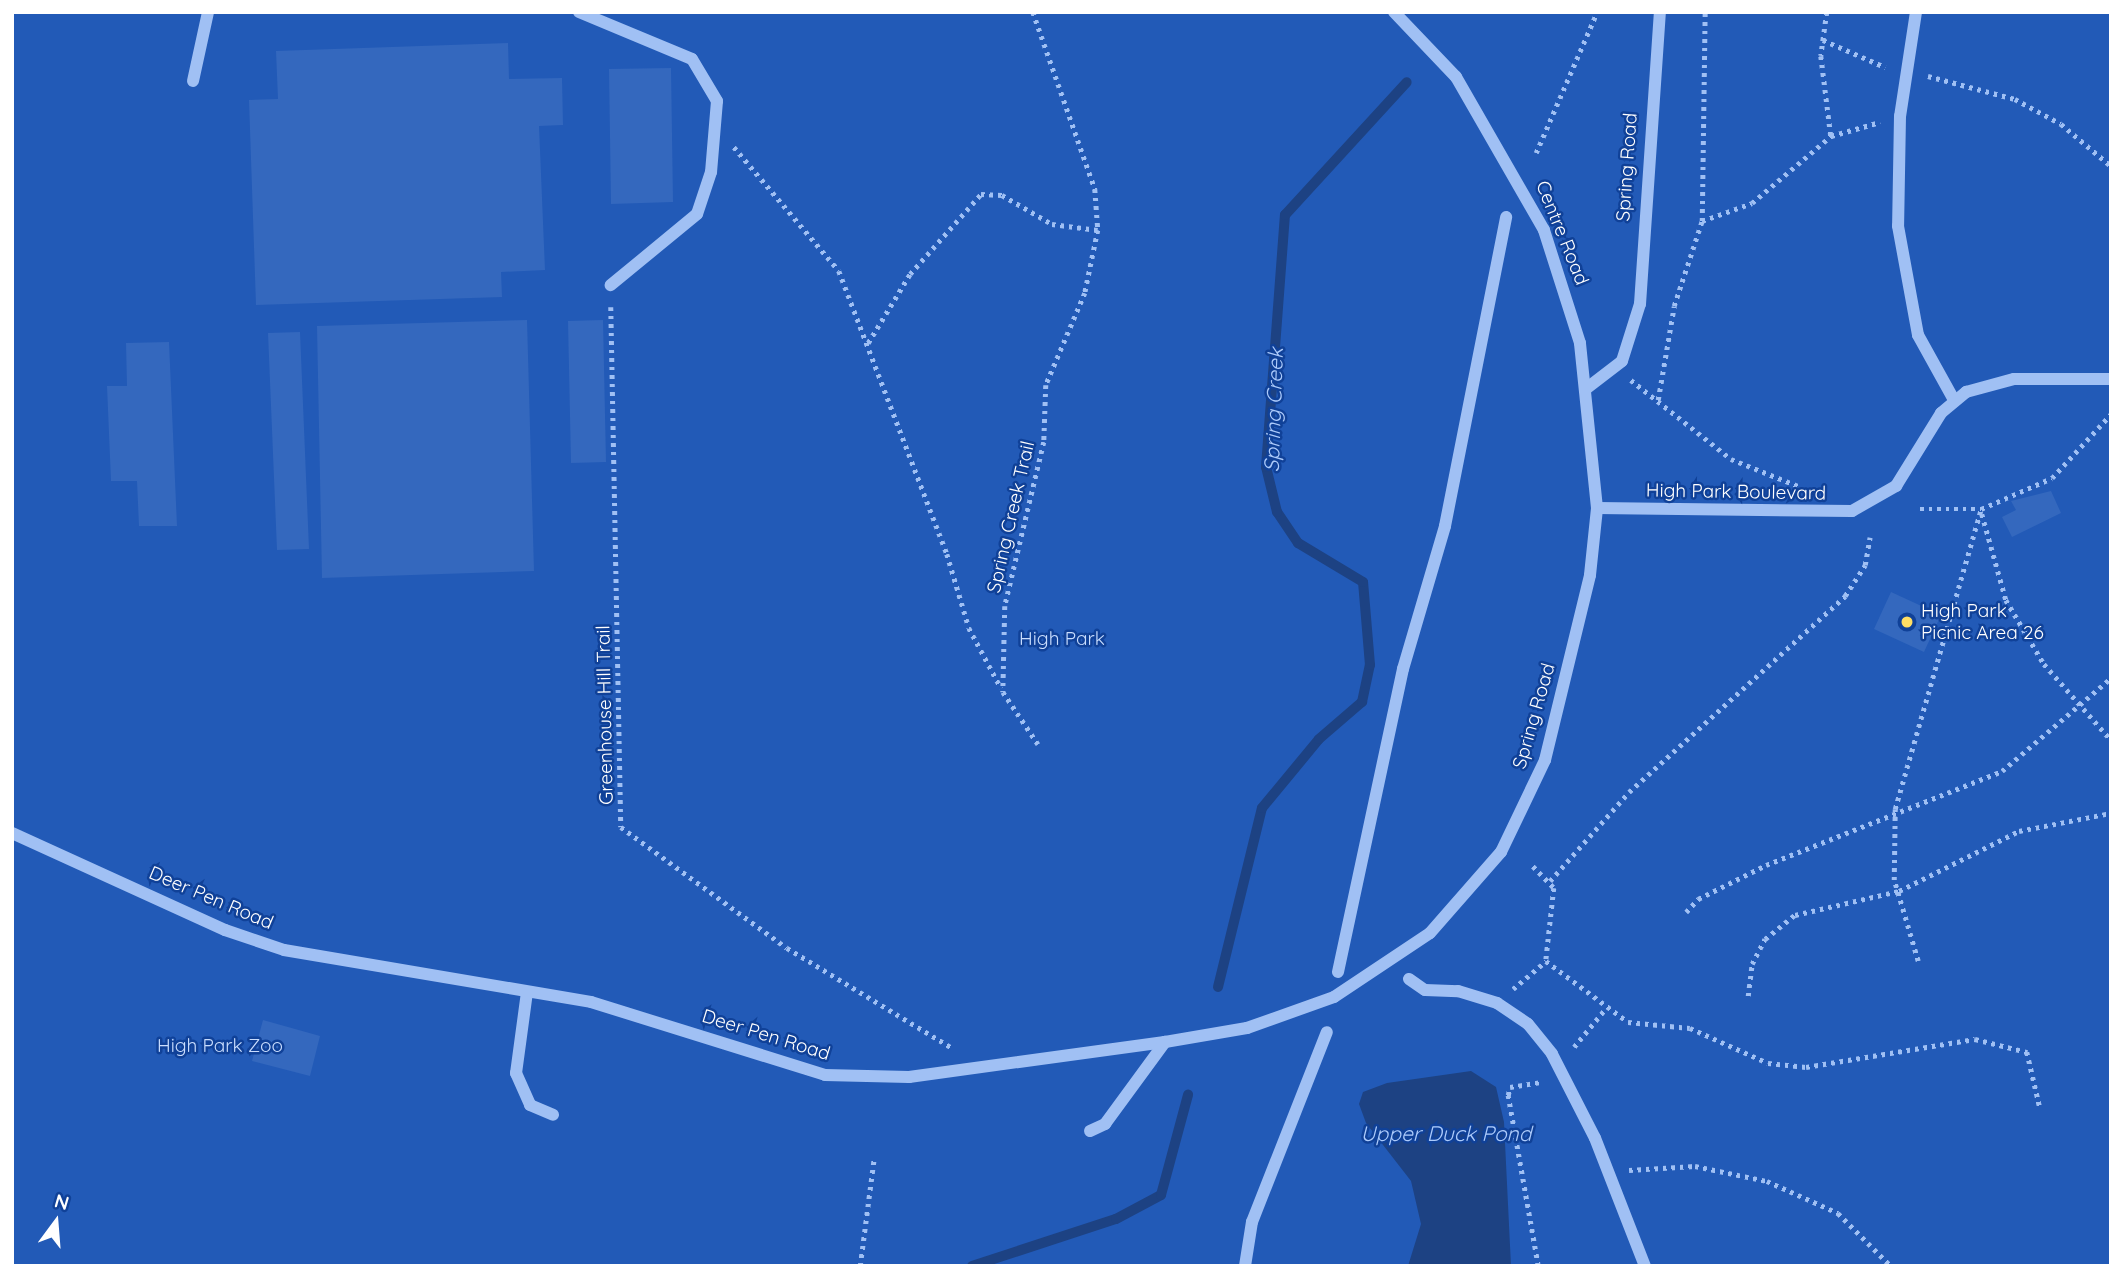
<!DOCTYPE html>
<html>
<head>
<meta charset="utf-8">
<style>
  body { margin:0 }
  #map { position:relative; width:2123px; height:1278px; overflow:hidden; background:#104198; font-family:Quicksand,sans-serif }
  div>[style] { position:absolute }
  .green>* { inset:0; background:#225ab7 }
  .water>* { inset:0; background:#1d4283 }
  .stream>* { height:10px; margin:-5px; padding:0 5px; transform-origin:5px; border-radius:5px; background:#1d4283 }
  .building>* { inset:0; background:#3468be }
  .path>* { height:4.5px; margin-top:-2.25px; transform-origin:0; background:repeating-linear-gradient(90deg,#a0c0f4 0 3.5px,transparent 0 8.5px) }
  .minor>* { height:12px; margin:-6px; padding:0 6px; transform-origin:6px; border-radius:6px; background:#a0c0f4 }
  .dots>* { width:19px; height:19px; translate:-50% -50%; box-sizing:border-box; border:4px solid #104198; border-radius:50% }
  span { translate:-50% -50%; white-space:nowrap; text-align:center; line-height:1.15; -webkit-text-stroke:5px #104198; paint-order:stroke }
  .street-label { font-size:19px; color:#fff }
  .poi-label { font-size:19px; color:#fff }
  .left { translate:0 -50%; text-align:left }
  .park-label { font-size:19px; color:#c9ddfe }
  .water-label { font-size:21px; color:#adcbfb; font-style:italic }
  .frame { position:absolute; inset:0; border:14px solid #fff; pointer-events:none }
  .north { position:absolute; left:21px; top:1187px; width:70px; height:70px; -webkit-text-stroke:5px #104198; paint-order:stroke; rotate:16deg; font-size:19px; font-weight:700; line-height:28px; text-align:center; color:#fff }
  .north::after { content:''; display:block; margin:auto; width:24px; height:32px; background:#fff; clip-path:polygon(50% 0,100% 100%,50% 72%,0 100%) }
</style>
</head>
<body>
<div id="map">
  <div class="green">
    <div style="clip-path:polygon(12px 12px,2111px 12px,2111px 1266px,12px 1266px)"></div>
  </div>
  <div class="water">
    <div style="clip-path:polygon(1471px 1071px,1496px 1087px,1504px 1122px,1511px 1266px,1408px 1266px,1421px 1224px,1411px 1181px,1366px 1123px,1359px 1104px,1363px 1092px,1387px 1083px)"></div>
  </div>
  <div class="stream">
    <div style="left:1218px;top:987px;width:184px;rotate:-76.2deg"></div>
    <div style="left:1262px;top:808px;width:89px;rotate:-50.4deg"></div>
    <div style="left:1319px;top:739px;width:57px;rotate:-40.7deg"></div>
    <div style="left:1362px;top:702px;width:38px;rotate:-78deg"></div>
    <div style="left:1370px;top:665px;width:83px;rotate:-94.8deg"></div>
    <div style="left:1363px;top:582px;width:76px;rotate:-149deg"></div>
    <div style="left:1298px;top:543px;width:37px;rotate:-124deg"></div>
    <div style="left:1277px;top:512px;width:46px;rotate:-103.7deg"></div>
    <div style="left:1266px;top:467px;width:253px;rotate:-85.7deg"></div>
    <div style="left:1285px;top:215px;width:180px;rotate:-47.5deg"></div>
    <div style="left:972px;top:1266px;width:151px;rotate:-18.1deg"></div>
    <div style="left:1116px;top:1219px;width:51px;rotate:-28.1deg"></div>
    <div style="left:1161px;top:1195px;width:104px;rotate:-74.9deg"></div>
  </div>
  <div class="building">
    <div style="clip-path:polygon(508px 43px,509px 79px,562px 78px,563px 125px,539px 126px,545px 270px,501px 272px,502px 297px,256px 305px,249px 100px,278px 99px,276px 51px)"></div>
    <div style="clip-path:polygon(671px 68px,673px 202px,611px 204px,609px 69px)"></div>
    <div style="clip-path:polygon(527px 320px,534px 571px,322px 578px,317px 326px)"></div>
    <div style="clip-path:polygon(603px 320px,606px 462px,571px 463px,568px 321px)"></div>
    <div style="clip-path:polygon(300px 332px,309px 549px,277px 550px,268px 333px)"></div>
    <div style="clip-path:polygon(169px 342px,177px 526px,139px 526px,137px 481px,111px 481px,107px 386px,127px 386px,126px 343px)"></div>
    <div style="clip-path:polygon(2051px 491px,2061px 513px,2012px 537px,2002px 517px,2016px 510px,2011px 501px)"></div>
    <div style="clip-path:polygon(1891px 592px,1941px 615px,1924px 652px,1874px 629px)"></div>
    <div style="clip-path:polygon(263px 1020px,320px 1036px,310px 1076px,252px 1061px)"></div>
  </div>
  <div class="path">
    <div style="left:1033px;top:12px;width:188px;rotate:70.7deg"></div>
    <div style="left:1095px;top:189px;width:41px;rotate:85.8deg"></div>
    <div style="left:1098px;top:230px;width:64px;rotate:101.7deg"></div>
    <div style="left:1085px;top:293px;width:100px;rotate:113deg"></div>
    <div style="left:1046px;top:385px;width:57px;rotate:92deg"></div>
    <div style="left:1044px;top:442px;width:169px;rotate:103.4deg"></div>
    <div style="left:1005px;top:606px;width:86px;rotate:91.3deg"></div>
    <div style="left:1003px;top:692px;width:63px;rotate:56.1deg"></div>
    <div style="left:1827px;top:12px;width:44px;rotate:97.8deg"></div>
    <div style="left:1821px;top:56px;width:81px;rotate:82.9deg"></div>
    <div style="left:1823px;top:40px;width:68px;rotate:23.5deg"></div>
    <div style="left:1928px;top:76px;width:90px;rotate:14.8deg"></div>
    <div style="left:2015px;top:99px;width:52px;rotate:28.5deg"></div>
    <div style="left:2061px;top:124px;width:65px;rotate:40deg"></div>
    <div style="left:734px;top:147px;width:162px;rotate:49.7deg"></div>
    <div style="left:839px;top:271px;width:303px;rotate:69.1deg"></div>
    <div style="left:947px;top:554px;width:77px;rotate:73.4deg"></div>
    <div style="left:969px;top:628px;width:68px;rotate:61.9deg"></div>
    <div style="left:1536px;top:153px;width:154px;rotate:-66.6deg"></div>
    <div style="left:1702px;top:221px;width:53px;rotate:-19.8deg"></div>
    <div style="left:1752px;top:203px;width:104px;rotate:-40.3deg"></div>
    <div style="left:1831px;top:136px;width:51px;rotate:-15.9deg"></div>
    <div style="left:611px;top:307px;width:520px;rotate:88.9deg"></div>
    <div style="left:621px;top:827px;width:205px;rotate:36.1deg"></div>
    <div style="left:787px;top:948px;width:195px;rotate:31.2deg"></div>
    <div style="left:868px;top:343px;width:81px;rotate:-58.7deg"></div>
    <div style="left:910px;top:274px;width:107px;rotate:-48.4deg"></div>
    <div style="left:981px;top:194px;width:21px;rotate:3deg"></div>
    <div style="left:1002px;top:195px;width:58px;rotate:30.1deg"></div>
    <div style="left:1052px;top:224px;width:46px;rotate:7.4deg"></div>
    <div style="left:1631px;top:380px;width:127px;rotate:38.3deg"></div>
    <div style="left:1731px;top:459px;width:72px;rotate:21.9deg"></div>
    <div style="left:1658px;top:400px;width:95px;rotate:-80.3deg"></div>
    <div style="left:1674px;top:306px;width:89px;rotate:-71.8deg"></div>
    <div style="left:1702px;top:221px;width:209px;rotate:-89.2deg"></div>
    <div style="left:1920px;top:509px;width:61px"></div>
    <div style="left:1981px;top:509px;width:77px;rotate:-23.6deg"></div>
    <div style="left:2052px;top:478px;width:87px;rotate:-47.3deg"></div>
    <div style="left:1982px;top:514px;width:89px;rotate:74.4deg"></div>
    <div style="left:2006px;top:600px;width:74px;rotate:59.3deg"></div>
    <div style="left:2044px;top:664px;width:101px;rotate:48.6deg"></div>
    <div style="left:1533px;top:866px;width:30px;rotate:46deg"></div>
    <div style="left:1554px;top:888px;width:73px;rotate:96.3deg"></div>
    <div style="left:1546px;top:961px;width:102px;rotate:36.6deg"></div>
    <div style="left:1628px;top:1022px;width:62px;rotate:5.5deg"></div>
    <div style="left:1690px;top:1028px;width:85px;rotate:24.2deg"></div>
    <div style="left:1768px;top:1063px;width:38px;rotate:6deg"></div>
    <div style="left:1806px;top:1067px;width:171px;rotate:-9.4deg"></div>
    <div style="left:1975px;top:1039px;width:54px;rotate:14deg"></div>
    <div style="left:2027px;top:1052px;width:57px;rotate:76.9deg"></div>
    <div style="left:1550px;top:881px;width:119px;rotate:-48.4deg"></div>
    <div style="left:1629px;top:792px;width:292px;rotate:-42.2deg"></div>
    <div style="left:1845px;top:596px;width:37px;rotate:-57deg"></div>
    <div style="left:1865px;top:565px;width:28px;rotate:-80deg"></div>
    <div style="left:1686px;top:912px;width:18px;rotate:-47deg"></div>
    <div style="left:1698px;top:899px;width:76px;rotate:-26.6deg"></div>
    <div style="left:1766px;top:865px;width:254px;rotate:-21.7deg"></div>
    <div style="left:2002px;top:771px;width:143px;rotate:-40.5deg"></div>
    <div style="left:1918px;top:961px;width:84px;rotate:-106.5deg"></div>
    <div style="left:1894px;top:880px;width:71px;rotate:-89.2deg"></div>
    <div style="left:1895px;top:809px;width:312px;rotate:-74deg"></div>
    <div style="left:1513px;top:989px;width:43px;rotate:-40.3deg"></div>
    <div style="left:1748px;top:996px;width:32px;rotate:-83deg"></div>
    <div style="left:1752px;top:964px;width:28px;rotate:-63deg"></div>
    <div style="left:1765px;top:939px;width:38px;rotate:-39deg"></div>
    <div style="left:1795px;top:915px;width:107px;rotate:-13deg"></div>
    <div style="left:1899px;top:891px;width:134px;rotate:-26.6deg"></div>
    <div style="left:2019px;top:831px;width:94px;rotate:-11.1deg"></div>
    <div style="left:1574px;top:1047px;width:50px;rotate:-50.6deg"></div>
    <div style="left:1629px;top:1170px;width:66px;rotate:-3.5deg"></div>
    <div style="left:1695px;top:1166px;width:74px;rotate:11.8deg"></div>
    <div style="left:1767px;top:1181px;width:78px;rotate:24.3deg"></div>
    <div style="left:1838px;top:1213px;width:75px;rotate:45deg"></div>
    <div style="left:860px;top:1266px;width:109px;rotate:-82.6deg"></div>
    <div style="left:1538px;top:1266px;width:174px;rotate:-100deg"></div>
    <div style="left:1508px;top:1095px;width:8px;rotate:-76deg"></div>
    <div style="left:1510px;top:1087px;width:31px;rotate:-9deg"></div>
  </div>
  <div class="minor">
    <div style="left:579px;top:12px;width:122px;rotate:22.6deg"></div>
    <div style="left:692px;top:59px;width:49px;rotate:59.2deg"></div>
    <div style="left:717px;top:101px;width:71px;rotate:94.8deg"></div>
    <div style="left:711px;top:172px;width:44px;rotate:108.4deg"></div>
    <div style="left:697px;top:214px;width:112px;rotate:140.5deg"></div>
    <div style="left:1916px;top:12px;width:105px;rotate:98.7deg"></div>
    <div style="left:1900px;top:116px;width:110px;rotate:91deg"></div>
    <div style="left:1898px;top:226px;width:111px;rotate:79.6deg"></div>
    <div style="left:1918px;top:335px;width:74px;rotate:61deg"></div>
    <div style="left:193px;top:81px;width:71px;rotate:-77.7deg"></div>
    <div style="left:1587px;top:388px;width:44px;rotate:-37.6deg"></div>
    <div style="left:1622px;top:361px;width:60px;rotate:-72.5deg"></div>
    <div style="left:1640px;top:304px;width:293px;rotate:-86.1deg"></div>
    <div style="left:1597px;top:508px;width:255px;rotate:0.7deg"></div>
    <div style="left:1852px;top:511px;width:51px;rotate:-29.6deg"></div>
    <div style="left:1896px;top:486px;width:86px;rotate:-58.3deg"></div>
    <div style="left:1941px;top:413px;width:33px;rotate:-40deg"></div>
    <div style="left:1966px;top:392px;width:50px;rotate:-15.2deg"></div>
    <div style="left:2014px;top:379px;width:97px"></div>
    <div style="left:12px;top:833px;width:234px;rotate:24.5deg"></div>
    <div style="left:225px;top:930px;width:62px;rotate:18.7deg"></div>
    <div style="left:284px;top:950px;width:311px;rotate:9.6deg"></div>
    <div style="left:591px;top:1002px;width:245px;rotate:17.3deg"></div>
    <div style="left:825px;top:1075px;width:84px;rotate:1.4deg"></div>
    <div style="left:909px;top:1077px;width:258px;rotate:-7.8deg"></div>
    <div style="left:1165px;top:1042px;width:83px;rotate:-9.7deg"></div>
    <div style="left:1247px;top:1028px;width:92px;rotate:-19.6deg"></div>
    <div style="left:1334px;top:997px;width:115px;rotate:-33.7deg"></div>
    <div style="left:1430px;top:933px;width:108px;rotate:-48.8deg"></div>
    <div style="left:1501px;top:852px;width:102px;rotate:-64.4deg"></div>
    <div style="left:1545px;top:760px;width:190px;rotate:-76.3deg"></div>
    <div style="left:1590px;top:575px;width:67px;rotate:-84deg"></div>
    <div style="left:1597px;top:508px;width:166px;rotate:-95.9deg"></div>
    <div style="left:1580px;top:343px;width:119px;rotate:-107.7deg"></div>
    <div style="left:1544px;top:230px;width:177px;rotate:-119.9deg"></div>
    <div style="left:1456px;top:77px;width:90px;rotate:-133.6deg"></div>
    <div style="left:1338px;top:972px;width:310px;rotate:-77.9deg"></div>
    <div style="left:1403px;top:669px;width:149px;rotate:-73.6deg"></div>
    <div style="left:1445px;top:526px;width:315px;rotate:-78.8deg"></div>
    <div style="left:1409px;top:979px;width:19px;rotate:35deg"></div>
    <div style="left:1425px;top:990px;width:33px;rotate:2deg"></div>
    <div style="left:1458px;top:991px;width:41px;rotate:17.1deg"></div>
    <div style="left:1497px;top:1003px;width:37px;rotate:34deg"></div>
    <div style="left:1528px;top:1024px;width:38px;rotate:51deg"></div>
    <div style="left:1552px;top:1054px;width:94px;rotate:62.9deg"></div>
    <div style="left:1595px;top:1138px;width:137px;rotate:68.7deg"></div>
    <div style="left:527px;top:992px;width:82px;rotate:97.7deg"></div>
    <div style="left:516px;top:1073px;width:35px;rotate:66deg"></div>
    <div style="left:530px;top:1105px;width:25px;rotate:23deg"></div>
    <div style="left:1090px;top:1131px;width:17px;rotate:-25deg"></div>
    <div style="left:1105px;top:1124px;width:102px;rotate:-53.8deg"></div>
    <div style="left:1245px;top:1266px;width:45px;rotate:-81deg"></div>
    <div style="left:1252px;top:1222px;width:204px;rotate:-68.5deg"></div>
  </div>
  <div class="dots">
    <div style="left:1907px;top:622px;background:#ffde64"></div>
  </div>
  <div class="street-label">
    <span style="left:1627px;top:167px;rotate:-86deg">Spring Road</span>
    <span style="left:1562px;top:233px;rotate:68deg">Centre Road</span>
    <span style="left:1736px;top:492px;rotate:1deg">High Park Boulevard</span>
    <span style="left:1011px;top:517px;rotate:-77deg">Spring Creek Trail</span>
    <span style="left:605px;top:715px;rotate:-91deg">Greenhouse Hill Trail</span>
    <span style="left:1534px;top:716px;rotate:-74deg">Spring Road</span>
    <span style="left:211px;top:898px;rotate:23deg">Deer Pen Road</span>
    <span style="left:766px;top:1035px;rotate:17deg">Deer Pen Road</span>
  </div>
  <div class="poi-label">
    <span class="left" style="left:1921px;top:622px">High Park<br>Picnic Area 26</span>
  </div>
  <div class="park-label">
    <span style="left:1062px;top:639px">High Park</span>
    <span style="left:220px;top:1046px">High Park Zoo</span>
  </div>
  <div class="water-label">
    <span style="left:1273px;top:410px;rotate:-88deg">Spring Creek</span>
    <span style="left:1446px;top:1133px">Upper Duck Pond</span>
  </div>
  <div class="frame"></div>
  <div class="north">N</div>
</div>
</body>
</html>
